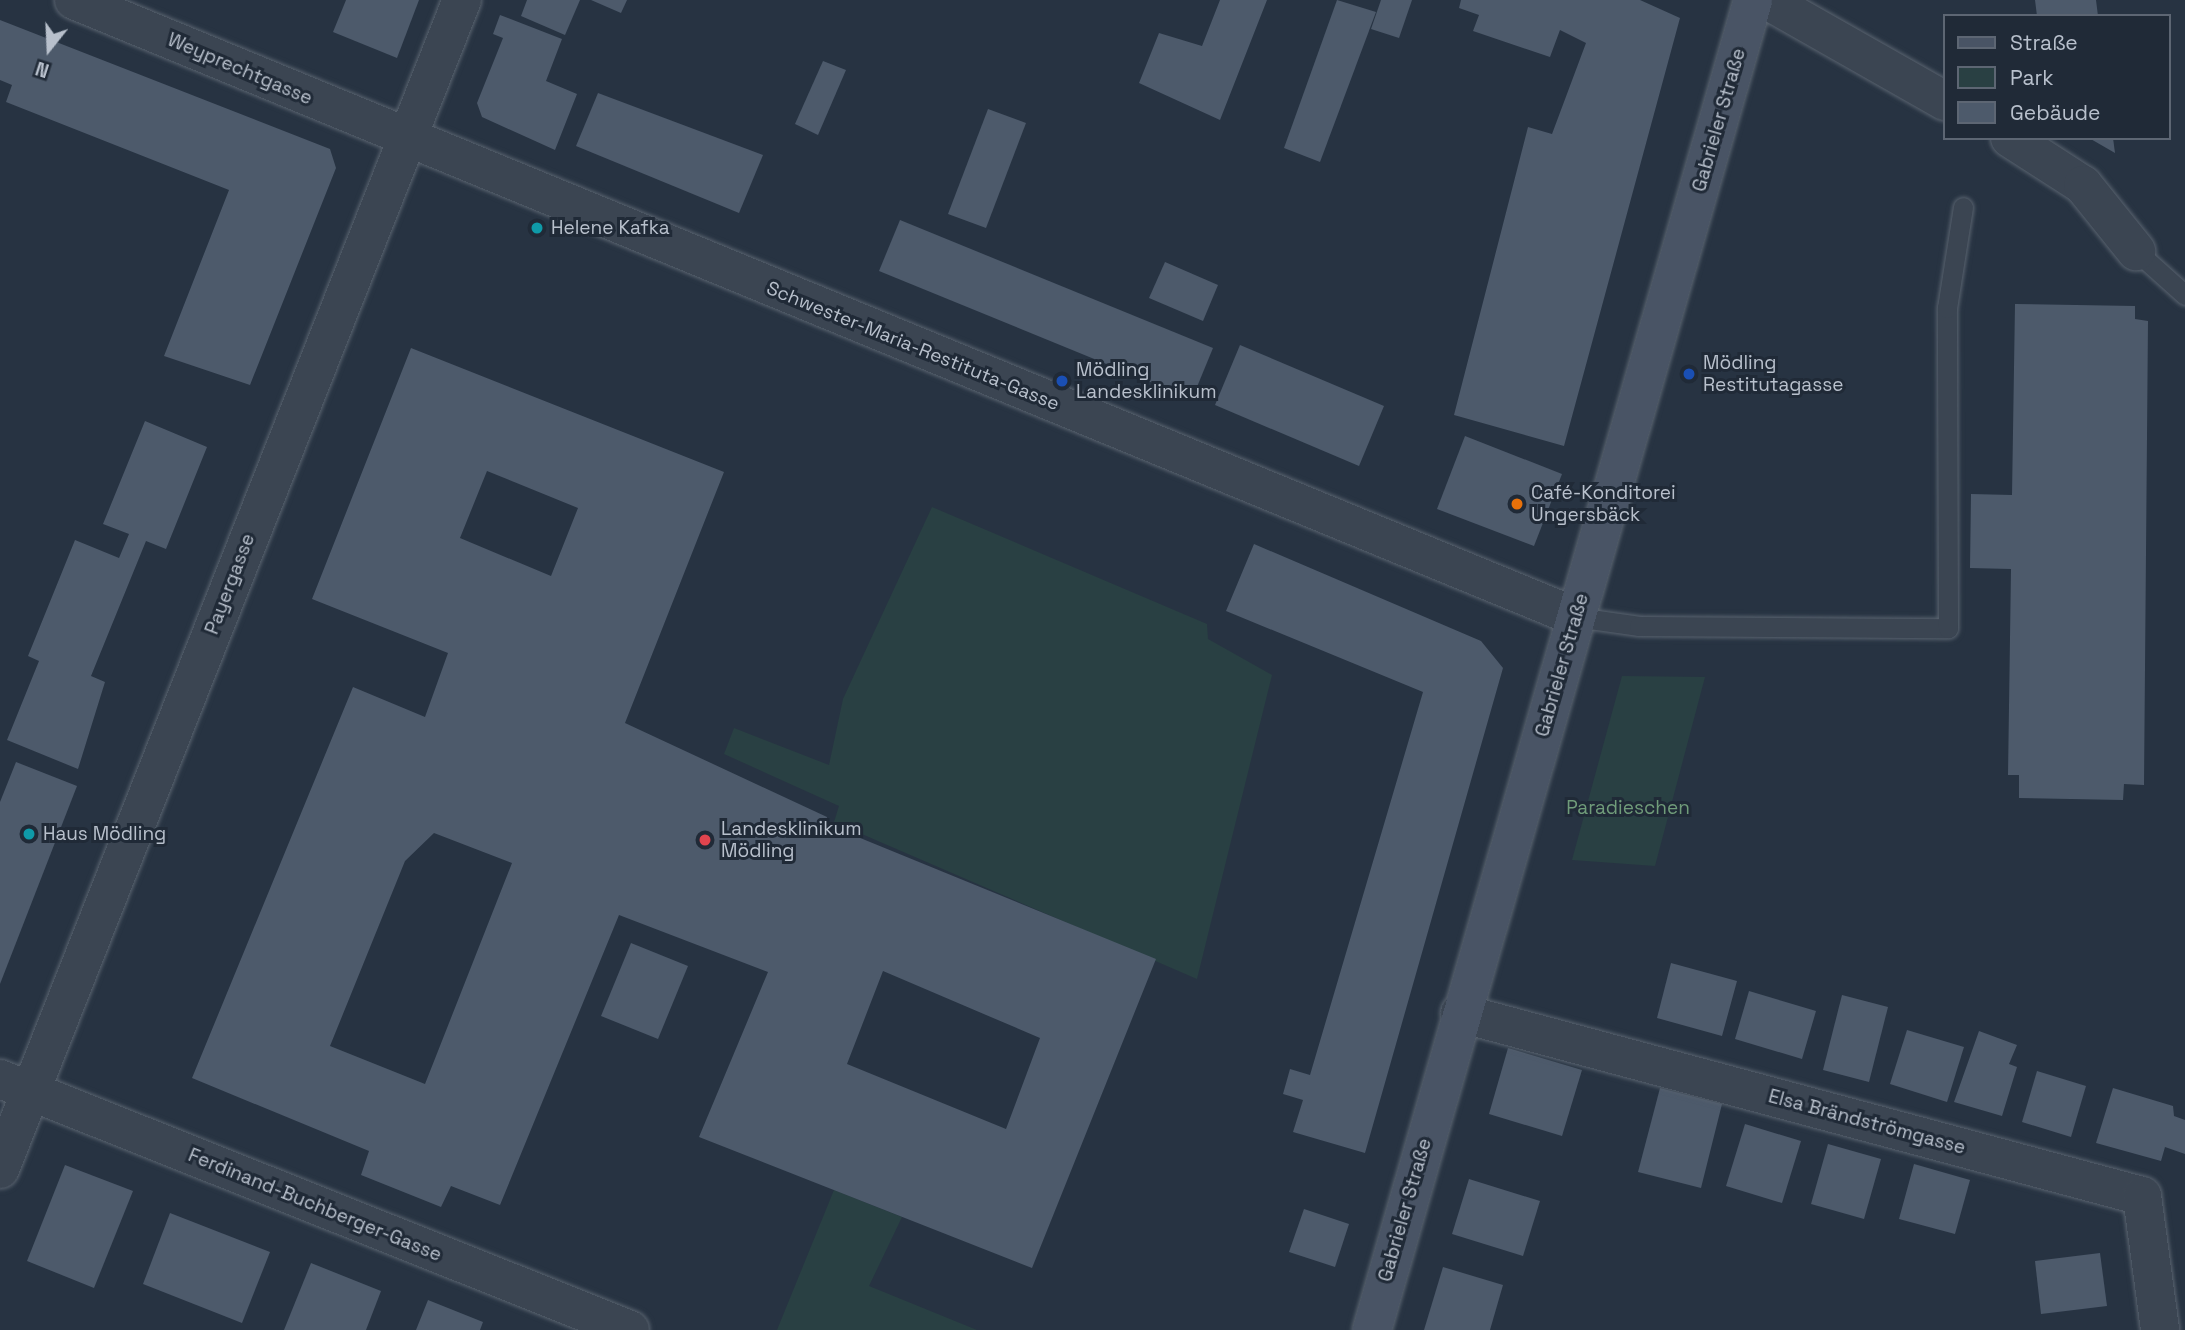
<!DOCTYPE html>
<html>
<head>
<meta charset="utf-8">
<style>
  body { margin:0 }
  #map { position:relative; width:2185px; height:1330px; overflow:hidden; background:#273342; font-family:"Space Grotesk",sans-serif }
  div>[style] { position:absolute }
  .green>* { inset:0; background:#294043 }
  .building>* { inset:0; background:#4d5a6b }
  .roads { filter:drop-shadow(0 0 2px #59636f) drop-shadow(0 0 2px #59636f) }
  .lane>* { height:19px; margin:-9.5px; padding:0 9.5px; transform-origin:9.5px; border-radius:9.5px; background:#3b4552 }
  .street>* { height:38px; margin:-19px; padding:0 19px; transform-origin:19px; border-radius:19px; background:#3b4552 }
  .secondary>* { height:38px; margin:-19px; padding:0 19px; transform-origin:19px; border-radius:19px; background:#495465 }
  .dots>* { width:19px; height:19px; translate:-50% -50%; box-sizing:border-box; border:4px solid #202a37; border-radius:50% }
  span { translate:-50% -50%; white-space:nowrap; text-align:center; line-height:1.15; -webkit-text-stroke:6px #202a37; paint-order:stroke }
  .street-label { font-size:19px; color:#b8c0cc }
  .poi-label { font-size:19px; color:#b8c0cc }
  .left { translate:0 -50%; text-align:left }
  .park-label { font-size:19px; color:#709c7a }
  .legend { position:absolute; left:1943px; top:14px; width:228px; height:126px; box-sizing:border-box; background:#202a37; border:2px solid #5d6673; margin:0; padding:9px 12px; list-style:none; font-size:21px; color:#b8c0cc }
  .legend li { display:flex; align-items:center; gap:14px; height:35px }
  .legend b { width:35px; border:2px solid #5d6673 }
  .north { position:absolute; left:14px; top:14px; width:70px; height:70px; -webkit-text-stroke:5px #202a37; paint-order:stroke; rotate:198deg; font-size:19px; font-weight:700; line-height:28px; text-align:center; color:#b8c0cc }
  .north::after { content:''; display:block; margin:auto; width:24px; height:32px; background:#b8c0cc; clip-path:polygon(50% 0,100% 100%,50% 72%,0 100%) }
</style>
</head>
<body>
<div id="map">
  <div class="green">
    <div style="clip-path:polygon(932px 507px,1207px 624px,1208px 639px,1272px 675px,1197px 979px,834px 822px,839px 806px,724px 754px,734px 728px,829px 765px,843px 699px)"></div>
    <div style="clip-path:polygon(1622px 676px,1705px 677px,1655px 866px,1572px 860px)"></div>
    <div style="clip-path:polygon(834px 1190px,902px 1217px,869px 1286px,977px 1330px,777px 1330px)"></div>
  </div>
  <div class="building">
    <div style="clip-path:polygon(346px 0,419px 0,397px 58px,333px 32px)"></div>
    <div style="clip-path:polygon(527px 0,580px 0,565px 35px,521px 16px)"></div>
    <div style="clip-path:polygon(591px 0,627px 0,621px 13px)"></div>
    <div style="clip-path:polygon(1220px 0,1267px 0,1220px 120px,1139px 83px,1159px 33px,1202px 46px)"></div>
    <div style="clip-path:polygon(1337px 0,1376px 12px,1320px 162px,1284px 148px)"></div>
    <div style="clip-path:polygon(1381px 0,1412px 0,1399px 38px,1371px 29px)"></div>
    <div style="clip-path:polygon(1461px 0,1640px 0,1680px 18px,1564px 446px,1454px 415px,1528px 127px,1552px 134px,1586px 43px,1560px 30px,1550px 57px,1473px 31px,1479px 15px,1459px 8px)"></div>
    <div style="clip-path:polygon(2035px 0,2096px 0,2098px 16px,2037px 16px)"></div>
    <div style="clip-path:polygon(500px 15px,562px 39px,546px 81px,577px 94px,555px 150px,482px 117px,477px 103px,503px 38px,493px 34px)"></div>
    <div style="clip-path:polygon(0 20px,330px 149px,336px 168px,250px 385px,164px 356px,229px 190px,6px 102px,12px 85px,0 80px)"></div>
    <div style="clip-path:polygon(823px 61px,846px 70px,818px 135px,795px 124px)"></div>
    <div style="clip-path:polygon(598px 93px,763px 155px,739px 213px,576px 146px)"></div>
    <div style="clip-path:polygon(988px 109px,1026px 123px,986px 228px,948px 214px)"></div>
    <div style="clip-path:polygon(2089px 138px,2113px 138px,2115px 153px)"></div>
    <div style="clip-path:polygon(900px 220px,1213px 348px,1192px 399px,879px 271px)"></div>
    <div style="clip-path:polygon(1165px 262px,1218px 285px,1203px 321px,1149px 298px)"></div>
    <div style="clip-path:polygon(2015px 304px,2135px 306px,2135px 319px,2148px 321px,2144px 785px,2124px 784px,2123px 800px,2019px 798px,2019px 775px,2008px 775px,2011px 569px,1970px 568px,1971px 494px,2012px 495px)"></div>
    <div style="clip-path:polygon(1240px 345px,1384px 406px,1359px 466px,1215px 405px)"></div>
    <div style="clip-path:polygon(evenodd,411px 348px,724px 472px,625px 723px,827px 817px,826px 824px,1156px 959px,1032px 1268px,699px 1137px,768px 972px,619px 915px,500px 1205px,451px 1186px,441px 1207px,361px 1175px,369px 1151px,192px 1078px,353px 687px,425px 717px,448px 653px,312px 599px,411px 348px,487px 471px,578px 508px,551px 576px,460px 538px,487px 471px,411px 348px,434px 833px,512px 863px,425px 1084px,330px 1046px,405px 861px,434px 833px,411px 348px,883px 971px,1040px 1038px,1006px 1129px,847px 1064px,883px 971px)"></div>
    <div style="clip-path:polygon(145px 421px,207px 447px,166px 549px,146px 541px,91px 676px,105px 682px,78px 769px,7px 740px,39px 661px,28px 656px,75px 540px,119px 558px,129px 534px,103px 524px)"></div>
    <div style="clip-path:polygon(1465px 436px,1562px 474px,1534px 546px,1437px 509px)"></div>
    <div style="clip-path:polygon(1254px 544px,1481px 641px,1503px 668px,1365px 1153px,1293px 1132px,1303px 1100px,1283px 1094px,1290px 1069px,1310px 1075px,1423px 692px,1226px 611px)"></div>
    <div style="clip-path:polygon(16px 762px,77px 786px,0 984px,0 802px)"></div>
    <div style="clip-path:polygon(631px 943px,688px 966px,658px 1039px,601px 1016px)"></div>
    <div style="clip-path:polygon(1671px 963px,1737px 981px,1722px 1036px,1657px 1018px)"></div>
    <div style="clip-path:polygon(1749px 991px,1816px 1011px,1802px 1059px,1735px 1039px)"></div>
    <div style="clip-path:polygon(1842px 995px,1888px 1007px,1869px 1082px,1823px 1070px)"></div>
    <div style="clip-path:polygon(1907px 1030px,1964px 1047px,1947px 1102px,1890px 1084px)"></div>
    <div style="clip-path:polygon(1979px 1031px,2017px 1045px,2009px 1064px,2017px 1067px,2002px 1116px,1954px 1102px)"></div>
    <div style="clip-path:polygon(1508px 1048px,1582px 1070px,1562px 1136px,1489px 1114px)"></div>
    <div style="clip-path:polygon(2037px 1071px,2086px 1086px,2071px 1137px,2022px 1122px)"></div>
    <div style="clip-path:polygon(1660px 1088px,1722px 1104px,1701px 1188px,1638px 1172px)"></div>
    <div style="clip-path:polygon(2113px 1088px,2173px 1106px,2174px 1116px,2185px 1120px,2185px 1154px,2165px 1147px,2161px 1161px,2096px 1143px)"></div>
    <div style="clip-path:polygon(1745px 1124px,1801px 1141px,1782px 1203px,1726px 1186px)"></div>
    <div style="clip-path:polygon(1828px 1144px,1881px 1159px,1864px 1219px,1811px 1204px)"></div>
    <div style="clip-path:polygon(1914px 1164px,1970px 1180px,1955px 1234px,1899px 1219px)"></div>
    <div style="clip-path:polygon(65px 1165px,133px 1191px,94px 1288px,27px 1261px)"></div>
    <div style="clip-path:polygon(1469px 1179px,1540px 1201px,1523px 1256px,1452px 1234px)"></div>
    <div style="clip-path:polygon(1304px 1209px,1349px 1224px,1335px 1267px,1289px 1252px)"></div>
    <div style="clip-path:polygon(170px 1213px,270px 1252px,242px 1323px,143px 1284px)"></div>
    <div style="clip-path:polygon(2100px 1253px,2107px 1306px,2041px 1314px,2035px 1261px)"></div>
    <div style="clip-path:polygon(311px 1263px,381px 1291px,366px 1330px,284px 1330px)"></div>
    <div style="clip-path:polygon(1443px 1267px,1503px 1285px,1490px 1330px,1424px 1330px)"></div>
    <div style="clip-path:polygon(428px 1300px,483px 1322px,480px 1330px,416px 1330px)"></div>
  </div>
  <div class="roads">
    <div class="lane">
      <div style="left:2136px;top:251px;width:66px;rotate:41.9deg"></div>
      <div style="left:1576px;top:617px;width:64px;rotate:8.1deg"></div>
      <div style="left:1639px;top:626px;width:309px;rotate:0.4deg"></div>
      <div style="left:1948px;top:628px;width:320px;rotate:-90.2deg"></div>
      <div style="left:1947px;top:308px;width:102px;rotate:-81deg"></div>
    </div>
    <div class="street">
      <div style="left:74px;top:0;width:1624px;rotate:22.33deg"></div>
      <div style="left:1767px;top:0;width:205px;rotate:29.6deg"></div>
      <div style="left:2010px;top:138px;width:87px;rotate:32.8deg"></div>
      <div style="left:2083px;top:185px;width:85px;rotate:51.2deg"></div>
      <div style="left:1460px;top:1013px;width:706px;rotate:15.02deg"></div>
      <div style="left:2142px;top:1196px;width:135px;rotate:82.3deg"></div>
      <div style="left:0;top:1079px;width:678px;rotate:21.72deg"></div>
      <div style="left:0;top:1169px;width:1257px;rotate:-68.44deg"></div>
    </div>
    <div class="secondary">
      <div style="left:1372px;top:1330px;width:1383px;rotate:-74.01deg"></div>
    </div>
  </div>
  <div class="dots">
    <div style="left:537px;top:228px;background:#0f9aa8"></div>
    <div style="left:1689px;top:374px;background:#1a4fb4"></div>
    <div style="left:1062px;top:381px;background:#1a4fb4"></div>
    <div style="left:1517px;top:504px;background:#e8710a"></div>
    <div style="left:29px;top:834px;background:#0f9aa8"></div>
    <div style="left:705px;top:840px;background:#e0444e"></div>
  </div>
  <div class="street-label">
    <span style="left:240px;top:69px;rotate:23deg">Weyprechtgasse</span>
    <span style="left:1719px;top:120px;rotate:-74deg">Gabrieler Straße</span>
    <span style="left:913px;top:346px;rotate:22deg">Schwester-Maria-Restituta-Gasse</span>
    <span style="left:230px;top:584px;rotate:-69deg">Payergasse</span>
    <span style="left:1562px;top:665px;rotate:-74deg">Gabrieler Straße</span>
    <span style="left:1867px;top:1122px;rotate:15deg">Elsa Brändströmgasse</span>
    <span style="left:315px;top:1205px;rotate:22deg">Ferdinand-Buchberger-Gasse</span>
    <span style="left:1405px;top:1210px;rotate:-74deg">Gabrieler Straße</span>
  </div>
  <div class="poi-label">
    <span class="left" style="left:551px;top:228px">Helene Kafka</span>
    <span class="left" style="left:1703px;top:374px">Mödling<br>Restitutagasse</span>
    <span class="left" style="left:1076px;top:381px">Mödling<br>Landesklinikum</span>
    <span class="left" style="left:1531px;top:504px">Café-Konditorei<br>Ungersbäck</span>
    <span class="left" style="left:721px;top:840px">Landesklinikum<br>Mödling</span>
    <span class="left" style="left:43px;top:834px">Haus Mödling</span>
  </div>
  <div class="park-label">
    <span style="left:1628px;top:808px">Paradieschen</span>
  </div>
  <ul class="legend">
  <li><b style="height:9px;background:#495465"></b>Straße</li>
  <li><b style="height:19px;background:#294043"></b>Park</li>
  <li><b style="height:19px;background:#4d5a6b"></b>Gebäude</li>
  </ul>
  <div class="north">N</div>
</div>
</body>
</html>
